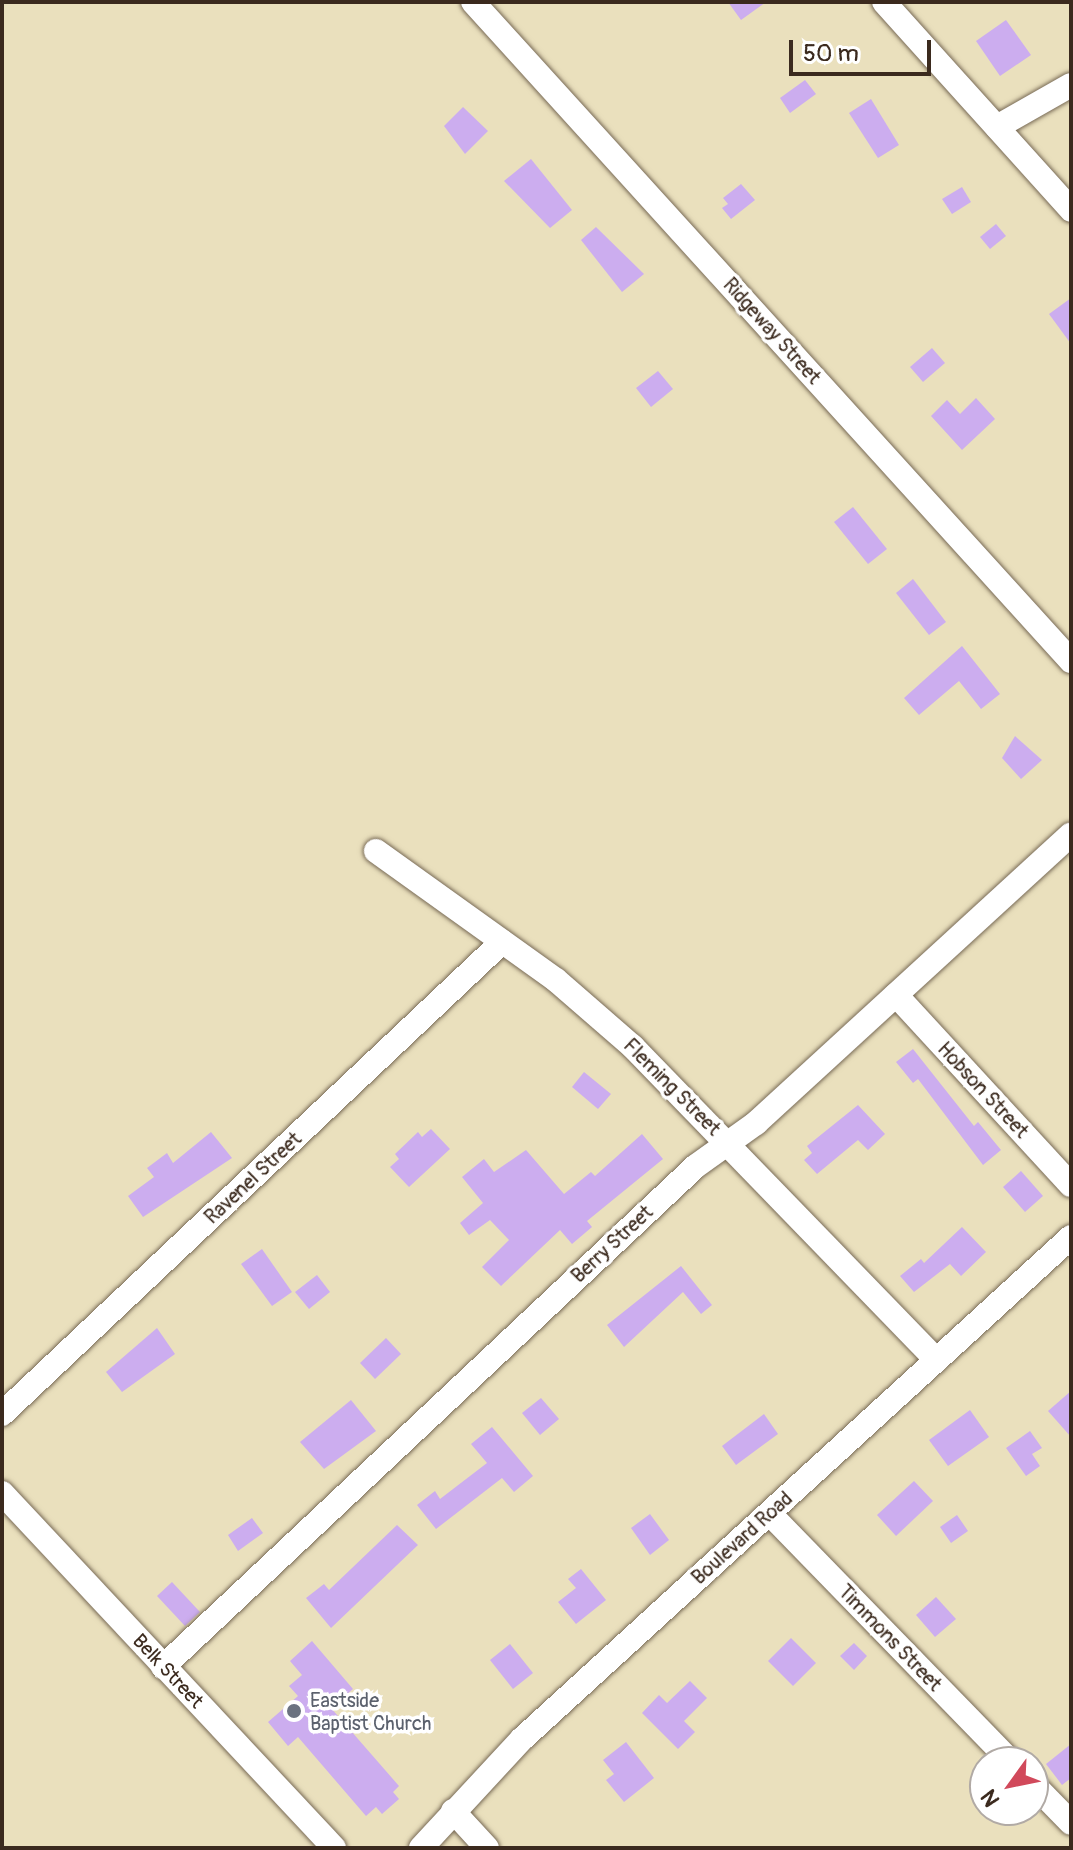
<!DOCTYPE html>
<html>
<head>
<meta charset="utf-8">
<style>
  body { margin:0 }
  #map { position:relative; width:1073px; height:1850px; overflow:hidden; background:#eae0bd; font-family:Pangolin,sans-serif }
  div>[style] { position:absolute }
  .building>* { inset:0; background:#ccadef }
  .roads { filter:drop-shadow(0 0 2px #786a56) drop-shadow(0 0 2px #786a56) }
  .minor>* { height:24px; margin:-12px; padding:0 12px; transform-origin:12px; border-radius:12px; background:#fff }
  .dots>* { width:22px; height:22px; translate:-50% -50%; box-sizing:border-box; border:4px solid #fff; border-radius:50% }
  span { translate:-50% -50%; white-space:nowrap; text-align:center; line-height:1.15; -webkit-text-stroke:7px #fff; paint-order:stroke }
  .street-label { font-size:20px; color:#3b2a1e }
  .worship-label { font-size:20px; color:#5b616d }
  .left { translate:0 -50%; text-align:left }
  .frame { position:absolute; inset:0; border:4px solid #3b2a1e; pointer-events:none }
  .north { position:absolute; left:969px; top:1746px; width:80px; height:80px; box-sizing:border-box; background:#fff; border:2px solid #b1aaa5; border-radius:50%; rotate:237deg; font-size:22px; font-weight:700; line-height:32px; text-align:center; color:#3b2a1e }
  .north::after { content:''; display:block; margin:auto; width:28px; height:36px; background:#d1495b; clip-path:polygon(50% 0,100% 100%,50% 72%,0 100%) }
  .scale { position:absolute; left:789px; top:40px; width:142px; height:36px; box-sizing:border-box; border:4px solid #3b2a1e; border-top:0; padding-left:10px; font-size:24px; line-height:28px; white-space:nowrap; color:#3b2a1e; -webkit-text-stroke:6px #fff; paint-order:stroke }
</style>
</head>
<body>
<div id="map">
  <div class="building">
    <div style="clip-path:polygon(728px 2px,766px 2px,741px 20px)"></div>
    <div style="clip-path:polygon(1006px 20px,1031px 55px,1000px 76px,976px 41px)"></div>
    <div style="clip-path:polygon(805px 80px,816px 94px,790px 113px,780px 98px)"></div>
    <div style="clip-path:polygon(871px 99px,899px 145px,878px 158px,849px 113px)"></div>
    <div style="clip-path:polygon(463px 107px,488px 131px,465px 154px,444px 126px)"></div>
    <div style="clip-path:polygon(531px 159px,572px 210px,550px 228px,504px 181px)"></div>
    <div style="clip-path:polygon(741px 184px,755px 200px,731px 219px,722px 208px,728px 204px,723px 198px)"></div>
    <div style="clip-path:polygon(962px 187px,971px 202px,952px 214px,942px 199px)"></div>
    <div style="clip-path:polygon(996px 224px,1006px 236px,990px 249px,980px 237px)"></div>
    <div style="clip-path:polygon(596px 227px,644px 274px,622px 292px,581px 240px)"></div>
    <div style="clip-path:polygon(1071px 298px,1071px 344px,1049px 314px)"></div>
    <div style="clip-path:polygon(932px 348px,945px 363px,923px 382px,910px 367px)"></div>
    <div style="clip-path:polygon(658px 371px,673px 389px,651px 407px,636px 388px)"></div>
    <div style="clip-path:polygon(976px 398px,995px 419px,962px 450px,931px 416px,947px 400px,960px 414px)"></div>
    <div style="clip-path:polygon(853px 507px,887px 549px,868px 564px,834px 522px)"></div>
    <div style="clip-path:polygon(913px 579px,946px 622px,929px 635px,896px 593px)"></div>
    <div style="clip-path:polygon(962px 646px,1000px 694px,981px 709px,959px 681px,919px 715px,904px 698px)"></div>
    <div style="clip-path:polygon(1015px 736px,1042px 760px,1021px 779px,1002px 758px)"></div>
    <div style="clip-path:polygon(913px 1049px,974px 1126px,978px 1122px,1001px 1150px,983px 1165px,918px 1079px,913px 1083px,896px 1062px)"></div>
    <div style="clip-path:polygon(584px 1072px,611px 1094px,598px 1109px,572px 1087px)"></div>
    <div style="clip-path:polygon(858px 1105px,885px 1134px,868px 1150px,858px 1140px,817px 1174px,804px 1160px,812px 1153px,807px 1146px)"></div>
    <div style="clip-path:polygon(431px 1129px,450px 1149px,409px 1187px,390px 1167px,399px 1159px,395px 1154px,418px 1132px,422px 1137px)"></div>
    <div style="clip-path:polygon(211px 1132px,232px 1158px,143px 1217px,128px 1196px,154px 1177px,147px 1168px,167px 1153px,173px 1163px)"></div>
    <div style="clip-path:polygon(642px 1134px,663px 1159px,587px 1221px,592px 1227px,572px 1244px,560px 1230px,501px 1286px,482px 1267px,509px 1240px,490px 1220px,469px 1235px,460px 1223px,483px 1203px,462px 1177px,484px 1159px,494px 1172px,526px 1150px,564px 1194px,591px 1172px,595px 1176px)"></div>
    <div style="clip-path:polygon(1021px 1171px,1043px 1196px,1025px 1212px,1003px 1187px)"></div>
    <div style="clip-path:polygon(962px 1227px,986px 1252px,961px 1276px,950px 1264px,914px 1292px,900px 1276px,921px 1259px,924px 1263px)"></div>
    <div style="clip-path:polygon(262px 1249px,292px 1292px,272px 1306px,241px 1264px)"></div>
    <div style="clip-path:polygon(681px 1266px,712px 1305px,701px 1314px,683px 1292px,624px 1347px,607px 1325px)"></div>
    <div style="clip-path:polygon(317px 1275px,330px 1292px,309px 1309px,295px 1292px)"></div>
    <div style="clip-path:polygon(157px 1328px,175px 1354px,122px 1392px,106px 1372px)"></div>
    <div style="clip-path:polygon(386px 1338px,401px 1354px,375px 1379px,360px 1363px)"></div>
    <div style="clip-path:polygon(1071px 1391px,1071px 1437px,1048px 1411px)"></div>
    <div style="clip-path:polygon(541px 1398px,559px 1419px,540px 1435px,522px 1413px)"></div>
    <div style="clip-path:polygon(351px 1400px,376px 1431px,324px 1469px,300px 1442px)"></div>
    <div style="clip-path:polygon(970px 1410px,989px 1437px,948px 1466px,929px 1440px)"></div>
    <div style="clip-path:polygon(764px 1414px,778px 1434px,736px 1465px,722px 1446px)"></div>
    <div style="clip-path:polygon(492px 1427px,533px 1476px,514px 1492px,502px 1478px,436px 1529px,417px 1505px,435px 1491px,440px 1499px,487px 1463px,471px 1444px)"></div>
    <div style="clip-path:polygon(1030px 1431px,1042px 1448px,1032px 1454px,1040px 1466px,1026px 1476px,1006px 1448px)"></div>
    <div style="clip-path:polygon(914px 1481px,933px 1501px,896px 1536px,877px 1515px)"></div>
    <div style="clip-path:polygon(650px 1514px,669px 1540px,650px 1555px,631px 1528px)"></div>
    <div style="clip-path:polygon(957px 1515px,968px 1531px,951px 1543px,940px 1527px)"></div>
    <div style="clip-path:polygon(252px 1518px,263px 1533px,238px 1551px,228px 1535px)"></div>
    <div style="clip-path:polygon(397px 1525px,418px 1545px,331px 1628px,306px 1598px,324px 1584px,329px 1590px)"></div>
    <div style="clip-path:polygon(581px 1569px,606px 1600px,576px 1624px,558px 1602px,576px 1588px,568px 1579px)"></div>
    <div style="clip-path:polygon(172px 1582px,200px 1612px,185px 1626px,157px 1596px)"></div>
    <div style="clip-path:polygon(936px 1597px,956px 1619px,935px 1637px,916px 1615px)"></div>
    <div style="clip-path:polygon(791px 1638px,816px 1663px,793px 1686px,768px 1661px)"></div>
    <div style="clip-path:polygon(312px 1641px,353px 1689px,331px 1708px,399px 1786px,393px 1792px,399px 1799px,382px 1814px,376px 1807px,366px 1816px,298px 1737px,288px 1746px,268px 1722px,298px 1696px,289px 1686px,302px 1675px,290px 1661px)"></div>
    <div style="clip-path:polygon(854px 1643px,867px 1656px,854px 1670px,840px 1656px)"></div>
    <div style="clip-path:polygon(510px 1644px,533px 1673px,513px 1689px,490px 1660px)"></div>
    <div style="clip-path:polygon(690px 1681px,707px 1698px,684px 1721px,695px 1732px,678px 1749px,642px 1713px,659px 1695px,667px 1703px)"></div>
    <div style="clip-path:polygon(626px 1742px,654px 1778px,624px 1802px,606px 1780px,614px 1774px,603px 1760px)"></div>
    <div style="clip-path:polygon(1071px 1744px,1071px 1778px,1062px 1785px,1046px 1764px)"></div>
  </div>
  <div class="roads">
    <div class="minor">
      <div style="left:473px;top:2px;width:890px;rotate:47.78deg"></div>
      <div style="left:884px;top:2px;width:280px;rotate:48deg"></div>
      <div style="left:997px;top:127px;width:85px;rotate:-29.6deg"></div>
      <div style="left:376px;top:851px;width:221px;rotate:35.6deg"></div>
      <div style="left:556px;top:980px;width:102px;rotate:41deg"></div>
      <div style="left:633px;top:1047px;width:436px;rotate:45.9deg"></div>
      <div style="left:896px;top:995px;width:258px;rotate:47.4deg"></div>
      <div style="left:2px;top:1414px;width:688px;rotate:-43.35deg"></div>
      <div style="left:2px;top:1493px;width:486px;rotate:46.9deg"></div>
      <div style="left:770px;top:1514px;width:346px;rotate:45.8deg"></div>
      <div style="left:163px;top:1667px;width:731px;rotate:-43.23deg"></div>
      <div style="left:696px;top:1166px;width:74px;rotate:-35.6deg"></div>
      <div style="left:756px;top:1123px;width:427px;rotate:-42.5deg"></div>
      <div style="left:1033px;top:1784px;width:54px;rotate:45.7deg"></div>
      <div style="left:453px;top:1811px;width:50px;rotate:47.4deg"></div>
      <div style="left:421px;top:1848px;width:149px;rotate:-47.2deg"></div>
      <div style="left:522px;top:1739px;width:744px;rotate:-42.44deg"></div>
    </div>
  </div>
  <div class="dots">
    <div style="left:294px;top:1711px;background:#6b7280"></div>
  </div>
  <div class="street-label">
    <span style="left:772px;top:331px;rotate:48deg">Ridgeway Street</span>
    <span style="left:672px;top:1087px;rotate:45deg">Fleming Street</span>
    <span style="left:983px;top:1090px;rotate:47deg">Hobson Street</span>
    <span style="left:253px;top:1178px;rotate:-43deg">Ravenel Street</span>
    <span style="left:612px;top:1244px;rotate:-43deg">Berry Street</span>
    <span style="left:742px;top:1538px;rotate:-42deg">Boulevard Road</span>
    <span style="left:890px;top:1638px;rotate:46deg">Timmons Street</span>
    <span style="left:168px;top:1671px;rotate:47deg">Belk Street</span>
  </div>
  <div class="worship-label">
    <span class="left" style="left:310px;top:1712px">Eastside<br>Baptist Church</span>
  </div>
  <div class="frame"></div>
  <div class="north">N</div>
  <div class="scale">50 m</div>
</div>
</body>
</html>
